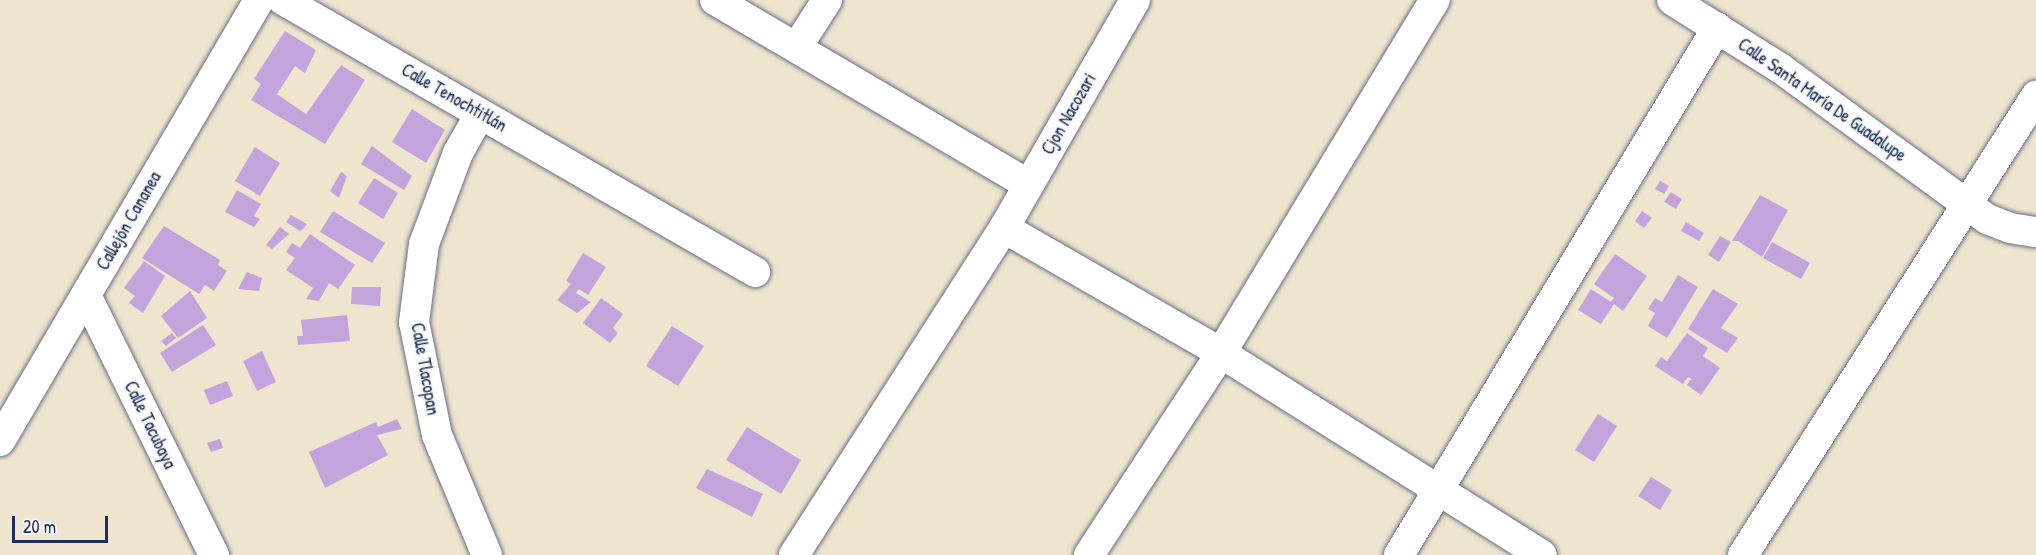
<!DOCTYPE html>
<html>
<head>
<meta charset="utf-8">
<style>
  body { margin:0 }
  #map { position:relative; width:2036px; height:555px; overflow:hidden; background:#f0e5ce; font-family:"Patrick Hand",sans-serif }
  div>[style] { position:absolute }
  .building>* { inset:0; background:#c4a4dd }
  .roads { filter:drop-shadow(0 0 2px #666f85) drop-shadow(0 0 2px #666f85) }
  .street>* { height:30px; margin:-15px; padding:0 15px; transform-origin:15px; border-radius:15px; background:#fff }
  span { translate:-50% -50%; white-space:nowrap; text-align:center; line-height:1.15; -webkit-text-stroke:4.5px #f6f6f2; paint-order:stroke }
  .street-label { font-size:18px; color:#1b2f5e }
  .scale { position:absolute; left:12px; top:516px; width:96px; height:27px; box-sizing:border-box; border:3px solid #1b2f5e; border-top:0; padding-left:8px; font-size:18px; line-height:21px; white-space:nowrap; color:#1b2f5e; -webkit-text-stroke:4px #f6f6f2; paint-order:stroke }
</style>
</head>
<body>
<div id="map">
  <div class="building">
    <div style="clip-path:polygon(285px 31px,316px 50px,305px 73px,295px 66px,277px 94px,306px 114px,341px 65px,365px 80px,325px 144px,251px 100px,261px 84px,254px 79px)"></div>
    <div style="clip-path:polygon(412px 109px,445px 130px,426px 163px,392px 142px)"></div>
    <div style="clip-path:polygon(372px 146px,412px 176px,404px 190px,361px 164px)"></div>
    <div style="clip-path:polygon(255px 147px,280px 163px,260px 196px,235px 181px)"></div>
    <div style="clip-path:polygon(341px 172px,347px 176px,339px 198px,330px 191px)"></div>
    <div style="clip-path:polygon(374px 178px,398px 193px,383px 219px,358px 203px)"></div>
    <div style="clip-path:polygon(1660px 181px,1669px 186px,1664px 194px,1655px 189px)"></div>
    <div style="clip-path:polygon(237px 190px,261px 204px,254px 216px,260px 219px,254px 227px,225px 212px)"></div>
    <div style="clip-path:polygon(1671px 192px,1682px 199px,1676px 209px,1664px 202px)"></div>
    <div style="clip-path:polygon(1760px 195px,1788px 210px,1762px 257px,1738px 241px,1732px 241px)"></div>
    <div style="clip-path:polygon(333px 211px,385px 243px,372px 263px,320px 232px)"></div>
    <div style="clip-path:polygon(1642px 211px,1652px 218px,1644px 228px,1635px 221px)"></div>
    <div style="clip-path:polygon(291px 215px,307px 224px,303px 229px,300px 231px,286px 222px)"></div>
    <div style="clip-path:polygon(1686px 222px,1704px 233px,1699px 241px,1681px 231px)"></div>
    <div style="clip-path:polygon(164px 226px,220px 260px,218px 265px,227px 271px,214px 291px,205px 285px,199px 294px,142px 258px)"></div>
    <div style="clip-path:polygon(280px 227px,289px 234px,272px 249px,266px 245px)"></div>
    <div style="clip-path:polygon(310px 234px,355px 265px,338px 289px,329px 283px,319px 301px,306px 299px,313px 288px,286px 270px,295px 258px,286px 252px,292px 243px,300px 248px)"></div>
    <div style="clip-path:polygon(1720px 236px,1731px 242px,1719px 262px,1708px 255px)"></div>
    <div style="clip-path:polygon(1772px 242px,1810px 263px,1801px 279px,1763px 258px)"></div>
    <div style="clip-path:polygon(583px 253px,606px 267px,588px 295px,579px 289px,576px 293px,591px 302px,577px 313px,557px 300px,571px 284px,566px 281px)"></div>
    <div style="clip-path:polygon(1615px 254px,1647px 276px,1623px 311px,1614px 304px,1601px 324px,1578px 310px,1591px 289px,1611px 302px,1614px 298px,1594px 284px)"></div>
    <div style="clip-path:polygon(144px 261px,165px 276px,143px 313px,129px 303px,135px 296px,124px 288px)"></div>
    <div style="clip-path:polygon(247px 272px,262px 278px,259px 291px,238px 289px)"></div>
    <div style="clip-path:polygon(1678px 275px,1698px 287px,1667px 338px,1648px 326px,1655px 313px,1648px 309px,1655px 298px,1662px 302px)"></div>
    <div style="clip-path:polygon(352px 287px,381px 287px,380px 306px,351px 304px)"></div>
    <div style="clip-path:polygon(1713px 289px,1738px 304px,1721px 328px,1738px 338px,1727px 353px,1688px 329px)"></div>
    <div style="clip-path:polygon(190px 291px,207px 318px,178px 338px,161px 316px)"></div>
    <div style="clip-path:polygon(601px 298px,623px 314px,613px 328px,618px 333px,610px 343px,583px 323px)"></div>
    <div style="clip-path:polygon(347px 315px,350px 341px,298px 345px,297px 336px,303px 336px,301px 320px)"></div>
    <div style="clip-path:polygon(203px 325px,216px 345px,172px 372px,160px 353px)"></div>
    <div style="clip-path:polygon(672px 326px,704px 346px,678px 386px,646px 366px)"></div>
    <div style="clip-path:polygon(172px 333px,176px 338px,166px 346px,161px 341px)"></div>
    <div style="clip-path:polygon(1687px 333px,1708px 348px,1703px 356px,1720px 368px,1701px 395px,1687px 385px,1691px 379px,1688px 377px,1683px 384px,1655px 366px,1661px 357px,1667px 361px)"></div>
    <div style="clip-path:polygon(262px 351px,276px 382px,257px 391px,243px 361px)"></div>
    <div style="clip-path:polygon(227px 381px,233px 396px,210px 405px,204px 390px)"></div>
    <div style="clip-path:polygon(1598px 414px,1617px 426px,1594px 462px,1575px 450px)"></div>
    <div style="clip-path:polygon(397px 419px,402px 429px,377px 435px,388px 455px,325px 488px,309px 452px,376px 422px,378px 427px)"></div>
    <div style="clip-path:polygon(747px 427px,801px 460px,781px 494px,726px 460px)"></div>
    <div style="clip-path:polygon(220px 439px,223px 448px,211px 452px,207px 443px)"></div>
    <div style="clip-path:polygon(707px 469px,763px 494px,752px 517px,696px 488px)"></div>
    <div style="clip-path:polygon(1651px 477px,1672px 490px,1660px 510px,1638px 496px)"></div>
  </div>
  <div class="roads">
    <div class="street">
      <div style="left:283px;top:0;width:545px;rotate:29.95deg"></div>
      <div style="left:715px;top:0;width:362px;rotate:30.5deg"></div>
      <div style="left:1672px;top:0;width:128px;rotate:32.2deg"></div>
      <div style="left:1780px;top:68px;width:256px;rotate:36.1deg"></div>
      <div style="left:1987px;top:219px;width:25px;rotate:21deg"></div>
      <div style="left:2010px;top:228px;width:26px;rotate:9deg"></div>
      <div style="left:797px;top:47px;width:56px;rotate:-57.4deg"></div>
      <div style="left:480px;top:114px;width:45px;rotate:119.4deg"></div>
      <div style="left:458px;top:153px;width:97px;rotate:110.5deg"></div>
      <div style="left:424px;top:244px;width:79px;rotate:97.3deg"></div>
      <div style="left:414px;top:322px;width:115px;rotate:78.5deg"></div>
      <div style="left:437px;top:435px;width:130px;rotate:67.4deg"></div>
      <div style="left:1004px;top:228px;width:250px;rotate:29.9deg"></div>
      <div style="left:1221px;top:353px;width:379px;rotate:32.2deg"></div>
      <div style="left:86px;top:295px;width:290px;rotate:63.8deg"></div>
      <div style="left:0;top:441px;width:511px;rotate:-59.57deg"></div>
      <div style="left:794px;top:555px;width:389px;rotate:-57.3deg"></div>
      <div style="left:1004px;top:228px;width:263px;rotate:-60.1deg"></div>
      <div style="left:1089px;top:555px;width:241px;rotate:-56.8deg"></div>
      <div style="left:1221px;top:353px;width:413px;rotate:-58.8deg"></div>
      <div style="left:1399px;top:555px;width:616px;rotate:-58.89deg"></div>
      <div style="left:1743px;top:555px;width:545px;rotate:-57.45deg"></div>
    </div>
  </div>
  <div class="street-label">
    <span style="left:454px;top:98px;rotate:30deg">Calle Tenochtitlán</span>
    <span style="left:1822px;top:100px;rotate:35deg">Calle Santa María De Guadalupe</span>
    <span style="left:1069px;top:114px;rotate:-60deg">Cjon Nacozari</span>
    <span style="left:129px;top:221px;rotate:-60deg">Callejón Cananea</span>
    <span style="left:425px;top:369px;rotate:80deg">Calle Tlacopan</span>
    <span style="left:150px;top:425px;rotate:64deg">Calle Tacubaya</span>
  </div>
  <div class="scale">20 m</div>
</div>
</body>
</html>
